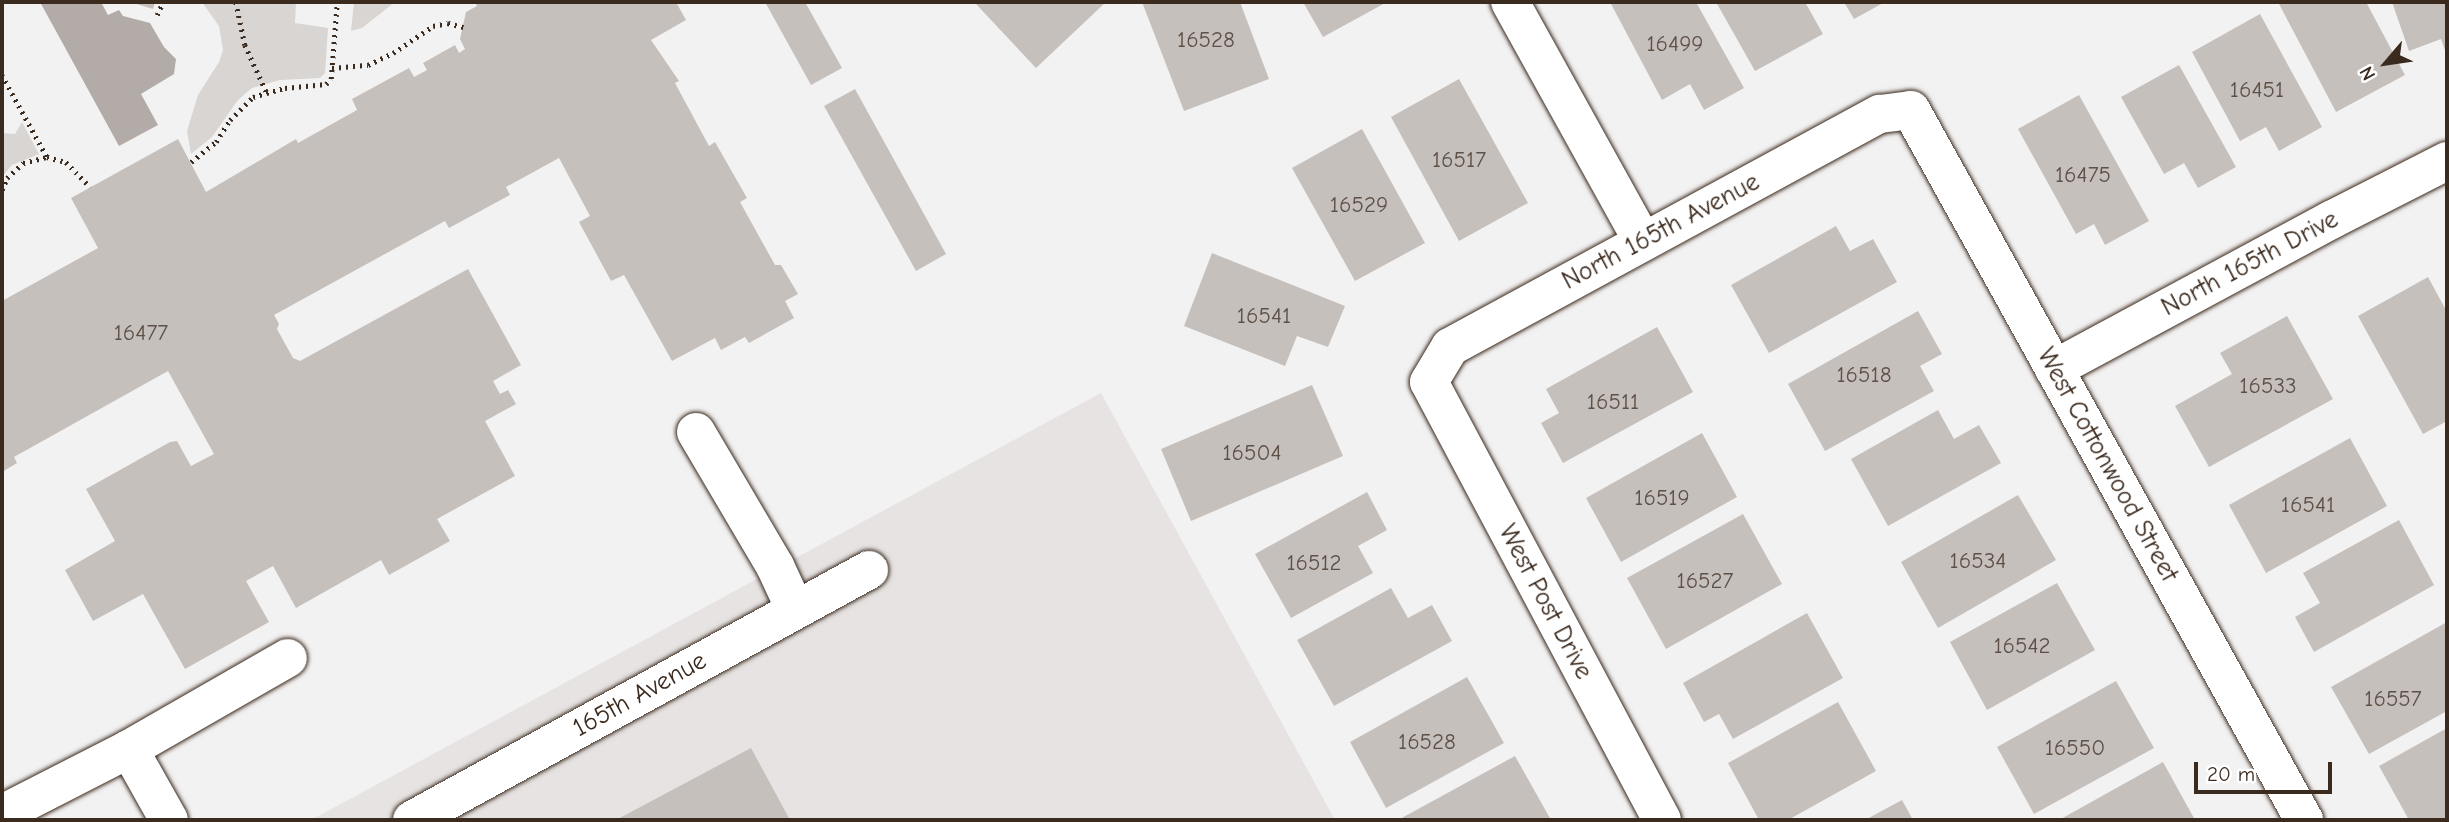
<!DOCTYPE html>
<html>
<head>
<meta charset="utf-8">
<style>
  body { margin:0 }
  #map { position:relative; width:2449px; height:822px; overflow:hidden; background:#f3f2f2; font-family:"Comic Neue",sans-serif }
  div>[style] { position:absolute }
  .built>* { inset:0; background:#e6e3e2 }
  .green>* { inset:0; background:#d8d5d2 }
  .water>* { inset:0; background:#b2aba7 }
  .building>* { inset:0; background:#c6c0bd }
  .path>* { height:4.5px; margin-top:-2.25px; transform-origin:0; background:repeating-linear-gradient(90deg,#3b2a1e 0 2px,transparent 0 7px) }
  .roads { filter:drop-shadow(0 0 2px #3b2a1e) drop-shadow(0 0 2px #3b2a1e) }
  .minor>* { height:38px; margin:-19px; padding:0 19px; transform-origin:19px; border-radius:19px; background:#fff }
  span { translate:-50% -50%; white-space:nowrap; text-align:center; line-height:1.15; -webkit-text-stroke:5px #fff; paint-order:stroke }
  .number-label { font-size:23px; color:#5e5046 }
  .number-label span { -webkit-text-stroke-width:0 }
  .street-label { font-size:26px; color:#3b2a1e }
  .frame { position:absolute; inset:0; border:4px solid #3b2a1e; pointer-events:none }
  .north { position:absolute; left:2351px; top:28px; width:70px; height:70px; -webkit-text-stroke:5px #fff; paint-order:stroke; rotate:241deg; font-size:19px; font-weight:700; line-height:28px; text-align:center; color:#3b2a1e }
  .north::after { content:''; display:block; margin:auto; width:24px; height:32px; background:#3b2a1e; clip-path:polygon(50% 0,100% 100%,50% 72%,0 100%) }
  .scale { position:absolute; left:2194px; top:762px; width:138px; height:32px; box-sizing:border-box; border:4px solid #3b2a1e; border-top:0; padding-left:9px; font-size:21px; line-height:24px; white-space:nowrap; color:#3b2a1e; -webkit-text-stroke:5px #fff; paint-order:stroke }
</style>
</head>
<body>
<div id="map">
  <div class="built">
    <div style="clip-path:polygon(1101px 393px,1335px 820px,311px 820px)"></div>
  </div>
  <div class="green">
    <div style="clip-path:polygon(202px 2px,296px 2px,295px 23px,328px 28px,325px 73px,320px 78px,280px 80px,252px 88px,238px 100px,212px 137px,191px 154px,187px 131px,198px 95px,219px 62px,223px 50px,219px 26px)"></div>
    <div style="clip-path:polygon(354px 2px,395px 2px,362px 28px,351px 31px)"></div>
    <div style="clip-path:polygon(22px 122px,39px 154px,12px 165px,2px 177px,2px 133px,15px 134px)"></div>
  </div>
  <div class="water">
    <div style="clip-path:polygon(40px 2px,101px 2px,108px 15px,119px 10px,123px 16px,150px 23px,164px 47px,176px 59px,174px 74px,141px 94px,158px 125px,119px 146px)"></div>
  </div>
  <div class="building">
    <div style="clip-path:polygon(130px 2px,155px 2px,153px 9px)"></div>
    <div style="clip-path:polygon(475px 2px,676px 2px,686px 20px,651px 40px,679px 81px,675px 83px,709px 146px,715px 142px,747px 198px,740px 202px,775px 265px,781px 265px,798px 294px,785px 301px,794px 318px,749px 343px,745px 337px,721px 350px,715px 338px,672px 361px,624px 275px,611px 281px,579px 222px,590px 216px,559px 158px,506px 187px,510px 195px,449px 228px,445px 221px,274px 315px,279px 324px,277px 329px,293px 358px,300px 361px,468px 269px,521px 365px,493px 381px,500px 394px,508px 390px,516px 404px,485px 421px,515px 476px,437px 519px,450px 541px,389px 575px,381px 560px,296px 608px,273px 566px,246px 581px,269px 622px,185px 669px,143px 594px,93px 621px,65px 570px,115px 541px,86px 489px,170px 442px,177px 441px,191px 466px,214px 454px,168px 371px,14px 457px,17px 463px,2px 472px,2px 301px,98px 248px,71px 198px,178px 139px,206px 192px,296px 139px,298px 143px,357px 110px,352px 99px,409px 68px,414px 77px,427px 70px,423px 63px,455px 45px,459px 53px,465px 49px,460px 39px,466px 12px,477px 6px)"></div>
    <div style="clip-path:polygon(765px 2px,805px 2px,842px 68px,811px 85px)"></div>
    <div style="clip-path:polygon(978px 2px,1106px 2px,1036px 68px,976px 4px)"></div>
    <div style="clip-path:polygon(1142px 2px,1240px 2px,1269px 79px,1184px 111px)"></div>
    <div style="clip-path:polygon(1303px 2px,1387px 2px,1323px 37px)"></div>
    <div style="clip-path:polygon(1610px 2px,1696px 2px,1744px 88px,1704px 110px,1690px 84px,1662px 100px)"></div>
    <div style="clip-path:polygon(1716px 2px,1805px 2px,1823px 34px,1755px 71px)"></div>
    <div style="clip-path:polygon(1844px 2px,1885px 2px,1854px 19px)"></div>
    <div style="clip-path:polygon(2278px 2px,2366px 2px,2405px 75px,2336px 112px)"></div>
    <div style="clip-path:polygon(2392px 2px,2447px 2px,2447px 56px,2441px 39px,2409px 51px)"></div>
    <div style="clip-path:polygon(2260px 14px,2322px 127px,2279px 151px,2266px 127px,2240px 141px,2192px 52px)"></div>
    <div style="clip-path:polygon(2179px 65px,2236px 167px,2198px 188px,2184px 163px,2164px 174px,2121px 97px)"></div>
    <div style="clip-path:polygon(1459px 79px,1528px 203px,1459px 241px,1391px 117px)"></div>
    <div style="clip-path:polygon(855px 89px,946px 254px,916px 271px,824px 106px)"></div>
    <div style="clip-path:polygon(2079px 95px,2149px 221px,2105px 245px,2094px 224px,2076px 234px,2018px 129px)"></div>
    <div style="clip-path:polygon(1362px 129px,1425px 243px,1355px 281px,1292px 168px)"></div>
    <div style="clip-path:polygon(1836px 226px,1850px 251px,1873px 239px,1897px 282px,1769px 353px,1731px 285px)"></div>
    <div style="clip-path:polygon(1212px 253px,1345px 306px,1328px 347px,1297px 336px,1285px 366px,1184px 326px)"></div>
    <div style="clip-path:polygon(2428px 277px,2447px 312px,2447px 421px,2423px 434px,2358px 316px)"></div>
    <div style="clip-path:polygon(1918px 311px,1942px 354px,1920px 366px,1934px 391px,1825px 451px,1788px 384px)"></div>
    <div style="clip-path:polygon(2287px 316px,2333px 399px,2209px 467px,2175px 406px,2232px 374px,2220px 353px)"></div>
    <div style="clip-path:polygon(1657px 327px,1693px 392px,1563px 463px,1541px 423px,1559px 413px,1546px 389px)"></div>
    <div style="clip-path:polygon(1312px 385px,1343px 456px,1191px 521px,1161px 449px)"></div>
    <div style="clip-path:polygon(1938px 410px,1954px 439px,1979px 425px,2001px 463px,1888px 526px,1851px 459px)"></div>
    <div style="clip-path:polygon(1702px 433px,1737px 497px,1621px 562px,1586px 498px)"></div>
    <div style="clip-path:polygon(2350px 438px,2387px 506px,2266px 573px,2229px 505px)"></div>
    <div style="clip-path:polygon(1367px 492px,1387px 530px,1358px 546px,1373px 573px,1291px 618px,1255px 554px)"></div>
    <div style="clip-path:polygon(2018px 495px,2056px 560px,1938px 628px,1901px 562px)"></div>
    <div style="clip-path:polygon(1743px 514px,1782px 584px,1666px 649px,1627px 578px)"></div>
    <div style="clip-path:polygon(2399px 520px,2434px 585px,2314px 652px,2295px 617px,2320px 603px,2303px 573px)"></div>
    <div style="clip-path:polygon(2057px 583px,2095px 650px,1987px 710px,1950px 642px)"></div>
    <div style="clip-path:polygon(1391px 588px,1408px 618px,1432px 605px,1452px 641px,1334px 706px,1297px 640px)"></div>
    <div style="clip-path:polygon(1807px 613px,1843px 678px,1733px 739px,1719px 714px,1704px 722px,1683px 683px)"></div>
    <div style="clip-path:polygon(2447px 622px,2447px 711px,2369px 754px,2331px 687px)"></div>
    <div style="clip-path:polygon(1467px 677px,1504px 743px,1386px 808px,1350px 742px)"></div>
    <div style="clip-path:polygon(2116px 681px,2154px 748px,2034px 814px,1997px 747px)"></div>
    <div style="clip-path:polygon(1838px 702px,1876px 771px,1788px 820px,1759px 820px,1728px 763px)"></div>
    <div style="clip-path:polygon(2447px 728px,2447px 818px,2409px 820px,2379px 766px)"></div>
    <div style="clip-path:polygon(751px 748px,790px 820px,616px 820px)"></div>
    <div style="clip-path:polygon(1515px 756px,1551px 820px,1398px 820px)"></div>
    <div style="clip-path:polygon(2163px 762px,2195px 820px,2059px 820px)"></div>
    <div style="clip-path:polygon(1902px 800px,1913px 820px,1865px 820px)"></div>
  </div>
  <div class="path">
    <div style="left:236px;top:2px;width:44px;rotate:78.2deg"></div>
    <div style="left:245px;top:45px;width:53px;rotate:65.4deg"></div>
    <div style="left:157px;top:15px;width:14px;rotate:-65deg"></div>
    <div style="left:332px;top:68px;width:36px;rotate:-5deg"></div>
    <div style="left:368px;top:65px;width:28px;rotate:-26deg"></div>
    <div style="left:393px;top:53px;width:48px;rotate:-34deg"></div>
    <div style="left:433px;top:26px;width:15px;rotate:-11deg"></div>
    <div style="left:448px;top:23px;width:16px;rotate:15deg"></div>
    <div style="left:2px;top:75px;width:94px;rotate:61.2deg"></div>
    <div style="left:191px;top:162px;width:32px;rotate:-39deg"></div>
    <div style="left:216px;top:142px;width:26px;rotate:-58deg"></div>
    <div style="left:230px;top:120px;width:33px;rotate:-45deg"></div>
    <div style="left:253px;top:97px;width:33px;rotate:-16deg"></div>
    <div style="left:285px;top:88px;width:41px;rotate:-5.6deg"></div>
    <div style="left:326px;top:84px;width:7px;rotate:-45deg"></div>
    <div style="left:331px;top:79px;width:77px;rotate:-85.5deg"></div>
    <div style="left:2px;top:190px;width:13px;rotate:-67deg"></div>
    <div style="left:7px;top:178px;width:22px;rotate:-43deg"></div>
    <div style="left:23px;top:163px;width:25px;rotate:-14deg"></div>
    <div style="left:47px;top:157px;width:20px;rotate:15deg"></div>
    <div style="left:66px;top:162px;width:35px;rotate:46deg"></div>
  </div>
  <div class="roads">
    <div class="minor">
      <div style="left:1510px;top:2px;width:274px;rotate:61deg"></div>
      <div style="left:2054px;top:369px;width:315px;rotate:-28.3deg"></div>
      <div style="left:2331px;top:220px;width:130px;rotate:-27deg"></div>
      <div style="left:696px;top:432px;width:156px;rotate:59.5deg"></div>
      <div style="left:775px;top:566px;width:47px;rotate:65.1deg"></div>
      <div style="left:129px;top:749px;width:81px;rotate:60.6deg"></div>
      <div style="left:2px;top:814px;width:143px;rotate:-27.1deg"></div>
      <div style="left:129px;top:749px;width:183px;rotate:-29.8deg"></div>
      <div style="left:412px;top:820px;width:521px;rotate:-28.68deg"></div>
      <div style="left:1662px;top:820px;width:496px;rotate:-118deg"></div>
      <div style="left:1429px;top:382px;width:41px;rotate:-59deg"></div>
      <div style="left:1450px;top:347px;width:489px;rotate:-28.5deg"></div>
      <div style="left:1880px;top:114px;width:31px;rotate:-7deg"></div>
      <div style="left:1911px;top:110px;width:812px;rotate:61.03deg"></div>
    </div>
  </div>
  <div class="number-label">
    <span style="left:1206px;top:40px">16528</span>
    <span style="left:1675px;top:44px">16499</span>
    <span style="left:2257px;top:90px">16451</span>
    <span style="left:1459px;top:160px">16517</span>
    <span style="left:2083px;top:175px">16475</span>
    <span style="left:1359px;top:205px">16529</span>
    <span style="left:1264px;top:316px">16541</span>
    <span style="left:141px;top:333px">16477</span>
    <span style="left:1864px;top:375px">16518</span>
    <span style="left:2268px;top:386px">16533</span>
    <span style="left:1613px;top:402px">16511</span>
    <span style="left:1252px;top:453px">16504</span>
    <span style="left:1662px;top:498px">16519</span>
    <span style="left:2308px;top:505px">16541</span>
    <span style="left:1978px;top:561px">16534</span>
    <span style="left:1314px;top:563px">16512</span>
    <span style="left:1705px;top:581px">16527</span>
    <span style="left:2022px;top:646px">16542</span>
    <span style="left:2393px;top:699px">16557</span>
    <span style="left:1427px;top:742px">16528</span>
    <span style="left:2075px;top:748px">16550</span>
  </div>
  <div class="street-label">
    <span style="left:1661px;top:232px;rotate:-28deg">North 165th Avenue</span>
    <span style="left:2250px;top:264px;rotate:-28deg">North 165th Drive</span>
    <span style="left:2107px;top:465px;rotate:61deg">West Cottonwood Street</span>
    <span style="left:1545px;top:602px;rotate:62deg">West Post Drive</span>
    <span style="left:640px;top:695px;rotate:-29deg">165th Avenue</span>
  </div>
  <div class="frame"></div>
  <div class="north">N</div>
  <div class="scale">20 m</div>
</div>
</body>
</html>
